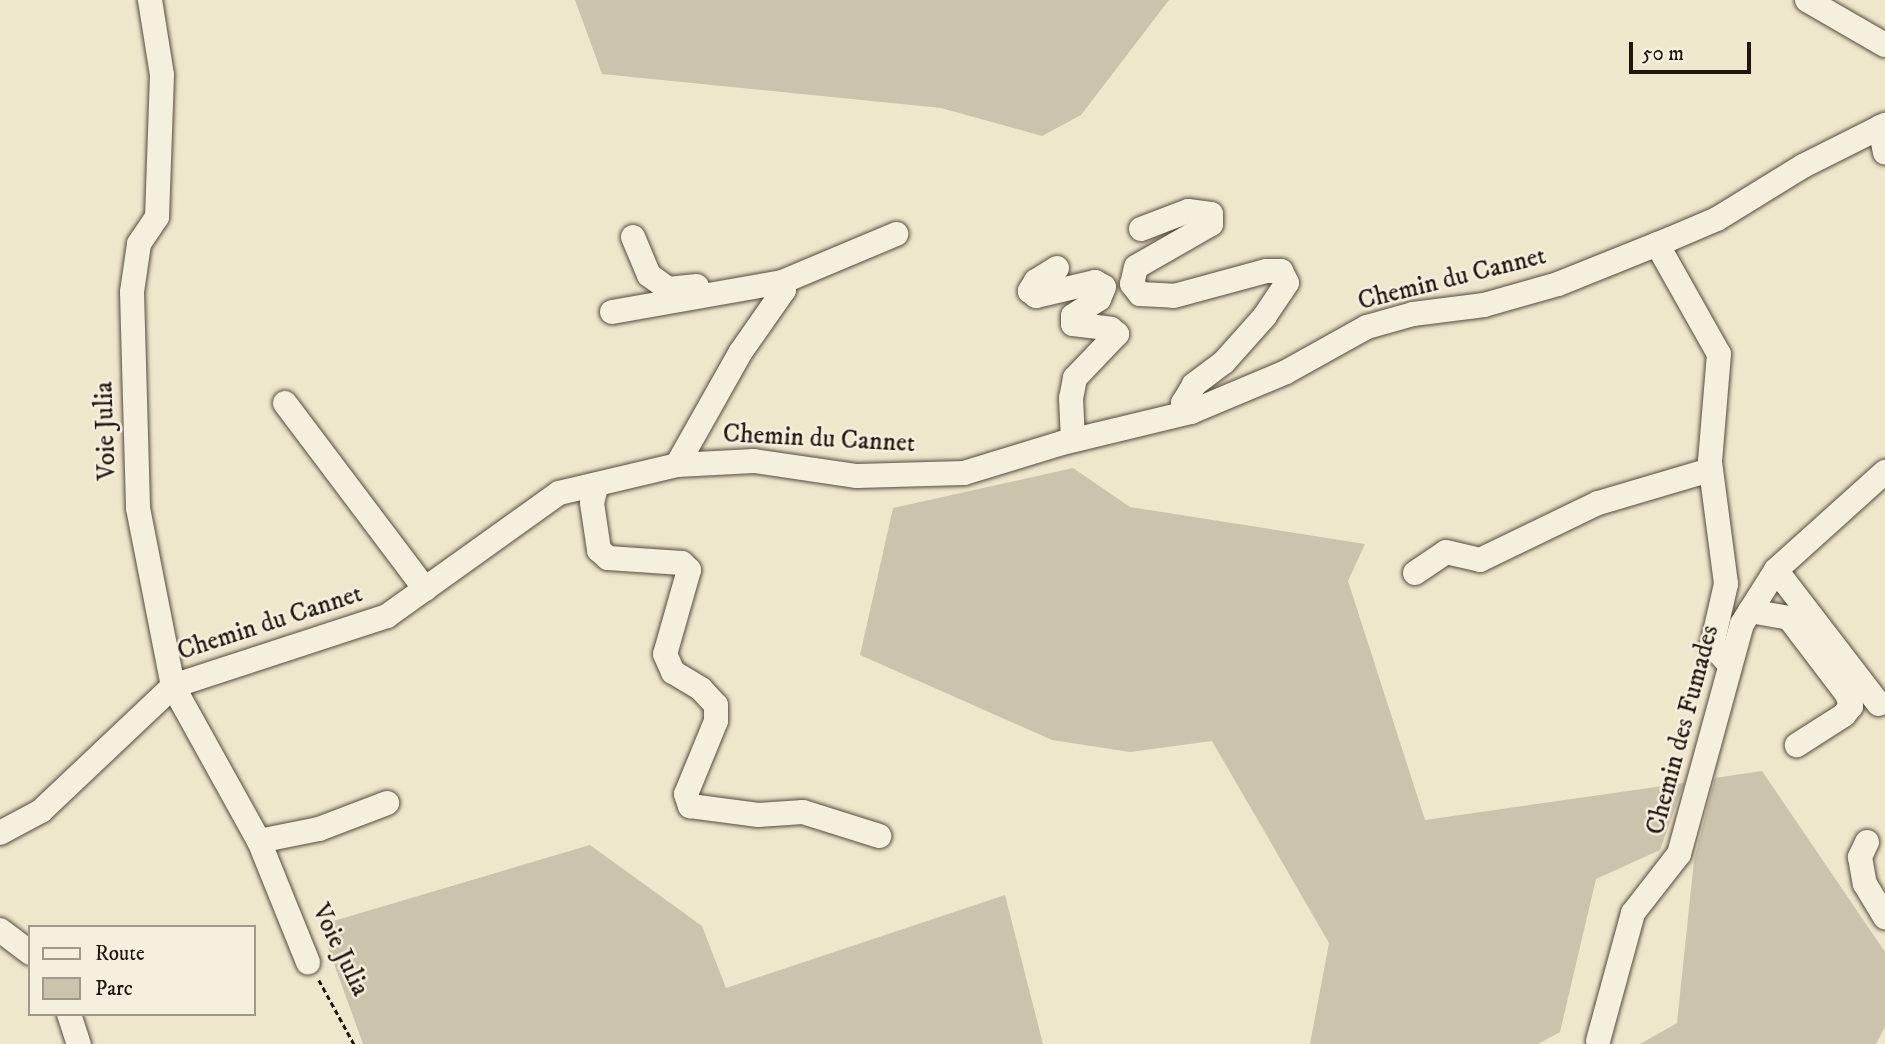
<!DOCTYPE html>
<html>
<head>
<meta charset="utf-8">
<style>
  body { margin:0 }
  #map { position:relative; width:1885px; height:1044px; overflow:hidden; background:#efe7cc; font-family:"IM FELL DW Pica",serif }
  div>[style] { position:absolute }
  .green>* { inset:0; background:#ccc3ac }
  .path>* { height:2.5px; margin-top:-1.25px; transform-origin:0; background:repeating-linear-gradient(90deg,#22150f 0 5px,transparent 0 8.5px) }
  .roads { filter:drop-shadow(0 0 2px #554a3e) drop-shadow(0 0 2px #554a3e) }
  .minor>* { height:24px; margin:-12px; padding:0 12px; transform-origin:12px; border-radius:12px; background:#f5efde }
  span { translate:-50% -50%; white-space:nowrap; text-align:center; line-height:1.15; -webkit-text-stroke:5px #f5efde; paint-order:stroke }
  .street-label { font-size:26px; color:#22150f }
  .legend { position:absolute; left:28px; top:925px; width:228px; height:91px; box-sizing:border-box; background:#f5efde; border:2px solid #a1988b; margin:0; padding:9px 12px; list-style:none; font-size:21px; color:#22150f }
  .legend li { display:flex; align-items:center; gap:14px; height:35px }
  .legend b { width:35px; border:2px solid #a1988b }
  .scale { position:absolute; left:1629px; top:42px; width:122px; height:32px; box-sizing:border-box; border:4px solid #22150f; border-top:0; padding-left:9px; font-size:21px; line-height:24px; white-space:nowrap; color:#22150f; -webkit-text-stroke:5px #f5efde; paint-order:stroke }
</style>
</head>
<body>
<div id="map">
  <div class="green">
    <div style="clip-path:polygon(575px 0,1169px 0,1081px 115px,1042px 136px,941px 108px,602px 74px)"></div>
    <div style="clip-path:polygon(1073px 468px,1130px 507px,1365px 544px,1348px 581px,1425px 820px,1684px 783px,1660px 850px,1596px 879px,1560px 1032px,1538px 1044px,1310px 1044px,1329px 943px,1212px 741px,1130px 752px,1052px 740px,860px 655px,893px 508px)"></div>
    <div style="clip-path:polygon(1762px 771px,1885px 952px,1885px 1027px,1876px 1044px,1640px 1044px,1677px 1023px,1694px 860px,1715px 778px)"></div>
    <div style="clip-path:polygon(590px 845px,702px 926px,726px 988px,1005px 895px,1043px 1044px,363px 1044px,320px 925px)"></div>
  </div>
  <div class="path">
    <div style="left:319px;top:980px;width:73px;rotate:61.3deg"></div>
  </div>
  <div class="roads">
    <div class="minor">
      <div style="left:150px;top:0;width:76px;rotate:80.9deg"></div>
      <div style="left:162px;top:75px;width:142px;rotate:92deg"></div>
      <div style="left:157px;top:217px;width:32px;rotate:124deg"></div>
      <div style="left:139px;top:244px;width:49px;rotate:98.3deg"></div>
      <div style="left:132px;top:292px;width:216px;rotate:88.4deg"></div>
      <div style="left:138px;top:508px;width:181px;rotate:78.9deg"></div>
      <div style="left:173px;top:686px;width:177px;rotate:61deg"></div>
      <div style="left:259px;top:841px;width:61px;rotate:-11.3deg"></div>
      <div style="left:319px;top:829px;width:73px;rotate:-20.9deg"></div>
      <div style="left:1807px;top:0;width:90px;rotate:30deg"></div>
      <div style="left:1880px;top:127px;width:26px;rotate:79deg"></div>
      <div style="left:1141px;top:229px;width:50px;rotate:-21deg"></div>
      <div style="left:1188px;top:211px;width:23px;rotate:7deg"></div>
      <div style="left:1211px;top:214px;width:10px;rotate:90deg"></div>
      <div style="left:1211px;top:224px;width:86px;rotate:150.2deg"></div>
      <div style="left:1136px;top:267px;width:17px;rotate:103deg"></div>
      <div style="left:1132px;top:284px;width:13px;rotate:51deg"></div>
      <div style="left:1140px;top:294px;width:34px;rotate:3deg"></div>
      <div style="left:1174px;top:296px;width:95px;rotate:-15.2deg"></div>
      <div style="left:1266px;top:271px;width:15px"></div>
      <div style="left:1281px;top:271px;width:13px;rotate:63deg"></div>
      <div style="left:1287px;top:283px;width:40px;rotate:124deg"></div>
      <div style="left:1265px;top:316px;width:62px;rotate:131.7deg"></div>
      <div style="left:1224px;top:362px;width:38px;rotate:143deg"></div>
      <div style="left:1194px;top:385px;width:21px;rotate:121deg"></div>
      <div style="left:1183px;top:403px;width:12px;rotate:48deg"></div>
      <div style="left:633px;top:237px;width:41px;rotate:67.2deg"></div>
      <div style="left:649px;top:275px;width:24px;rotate:36deg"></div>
      <div style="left:668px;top:289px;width:29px;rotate:-6deg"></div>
      <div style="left:1657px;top:244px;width:126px;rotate:60.6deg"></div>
      <div style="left:1719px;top:354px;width:108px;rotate:94.8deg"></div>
      <div style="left:1710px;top:462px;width:123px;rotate:82.5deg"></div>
      <div style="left:1726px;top:584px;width:63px;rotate:102.9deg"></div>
      <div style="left:1712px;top:645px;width:27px;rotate:48deg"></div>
      <div style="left:1057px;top:268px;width:25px;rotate:148deg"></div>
      <div style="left:1036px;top:281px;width:12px;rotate:121deg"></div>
      <div style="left:1030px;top:291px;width:8px;rotate:40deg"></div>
      <div style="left:1036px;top:296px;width:61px;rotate:-13.3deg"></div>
      <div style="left:1095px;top:282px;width:10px;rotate:29deg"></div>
      <div style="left:1104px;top:287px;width:13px;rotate:113deg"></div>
      <div style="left:1099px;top:299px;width:31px;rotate:147deg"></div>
      <div style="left:1073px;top:316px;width:8px;rotate:90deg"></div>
      <div style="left:1073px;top:324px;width:38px;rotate:7deg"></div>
      <div style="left:1111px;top:329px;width:8px;rotate:40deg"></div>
      <div style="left:1117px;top:334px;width:61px;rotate:133.7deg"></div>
      <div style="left:1075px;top:378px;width:20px;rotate:101deg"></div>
      <div style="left:1071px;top:398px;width:42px;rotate:87.3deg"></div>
      <div style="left:612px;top:312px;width:173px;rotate:-10deg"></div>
      <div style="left:782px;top:282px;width:124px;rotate:-22.8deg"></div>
      <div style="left:285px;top:403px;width:233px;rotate:53deg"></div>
      <div style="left:677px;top:465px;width:129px;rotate:-60.6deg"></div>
      <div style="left:740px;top:353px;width:77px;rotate:-55.1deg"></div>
      <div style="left:784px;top:290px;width:8px;rotate:-104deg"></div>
      <div style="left:596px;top:487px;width:16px;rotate:104deg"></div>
      <div style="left:592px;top:503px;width:48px;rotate:81.5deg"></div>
      <div style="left:599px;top:550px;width:12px;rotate:42deg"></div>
      <div style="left:608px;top:558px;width:74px;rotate:3.9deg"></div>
      <div style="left:682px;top:563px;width:10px;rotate:45deg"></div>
      <div style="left:689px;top:570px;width:87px;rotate:105.9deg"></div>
      <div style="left:665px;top:654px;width:20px;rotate:66deg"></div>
      <div style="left:673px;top:672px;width:33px;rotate:31deg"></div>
      <div style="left:701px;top:689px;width:22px;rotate:47deg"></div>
      <div style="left:716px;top:705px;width:16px;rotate:90deg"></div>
      <div style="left:716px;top:721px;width:79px;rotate:112.3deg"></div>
      <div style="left:686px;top:794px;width:13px;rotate:72deg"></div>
      <div style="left:690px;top:806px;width:69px;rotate:7.5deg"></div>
      <div style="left:758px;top:815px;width:45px;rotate:-3.8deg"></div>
      <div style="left:803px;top:812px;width:80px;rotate:17.5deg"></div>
      <div style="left:1776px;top:570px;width:169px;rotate:52.5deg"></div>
      <div style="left:1415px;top:573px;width:37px;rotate:-34deg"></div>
      <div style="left:1446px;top:552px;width:35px;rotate:13deg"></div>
      <div style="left:1480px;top:560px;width:131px;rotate:-25.8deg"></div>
      <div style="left:1598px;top:503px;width:117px;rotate:-16.4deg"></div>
      <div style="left:1750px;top:611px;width:40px;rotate:10deg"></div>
      <div style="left:1789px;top:618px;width:96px;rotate:52.7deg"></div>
      <div style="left:1847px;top:694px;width:13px;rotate:72deg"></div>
      <div style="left:1851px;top:706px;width:11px;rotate:128deg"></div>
      <div style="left:1844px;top:715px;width:56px;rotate:147.4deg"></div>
      <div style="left:0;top:833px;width:47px;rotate:-28.2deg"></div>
      <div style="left:41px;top:811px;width:182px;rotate:-43.4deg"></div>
      <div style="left:173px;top:686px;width:225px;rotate:-18.1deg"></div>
      <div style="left:387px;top:616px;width:211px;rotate:-35.6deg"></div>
      <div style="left:559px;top:493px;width:121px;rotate:-13.3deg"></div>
      <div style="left:677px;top:465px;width:77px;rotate:-3deg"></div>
      <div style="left:754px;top:461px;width:104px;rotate:8.3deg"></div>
      <div style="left:857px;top:476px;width:107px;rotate:-1.6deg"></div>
      <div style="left:964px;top:473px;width:102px;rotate:-17deg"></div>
      <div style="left:1062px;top:443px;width:133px;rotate:-13.5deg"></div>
      <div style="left:1191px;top:412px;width:103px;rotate:-22.8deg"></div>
      <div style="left:1286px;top:372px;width:93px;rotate:-29.1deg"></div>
      <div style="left:1367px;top:327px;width:48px;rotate:-15.8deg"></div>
      <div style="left:1413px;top:314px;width:72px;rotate:-7.2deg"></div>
      <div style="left:1484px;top:305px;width:77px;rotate:-15.8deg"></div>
      <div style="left:1558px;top:284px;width:121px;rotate:-21.9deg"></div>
      <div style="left:1670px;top:239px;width:51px;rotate:-23.1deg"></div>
      <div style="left:1717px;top:219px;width:101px;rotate:-31.6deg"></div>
      <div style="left:1803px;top:166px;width:92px;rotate:-26.6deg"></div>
      <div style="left:259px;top:841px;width:131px;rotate:68deg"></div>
      <div style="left:1867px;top:842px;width:17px;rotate:115deg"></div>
      <div style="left:1860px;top:857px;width:27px;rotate:80deg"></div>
      <div style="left:1865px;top:884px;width:39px;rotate:59deg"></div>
      <div style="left:0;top:930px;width:38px;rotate:37deg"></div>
      <div style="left:69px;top:1014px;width:32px;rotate:72deg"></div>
      <div style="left:1598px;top:1041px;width:133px;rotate:-74.7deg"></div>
      <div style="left:1633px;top:913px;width:75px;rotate:-52.1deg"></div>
      <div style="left:1679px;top:854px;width:238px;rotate:-74.7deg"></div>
      <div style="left:1742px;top:624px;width:64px;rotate:-57.8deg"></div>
      <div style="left:1776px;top:570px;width:147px;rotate:-42deg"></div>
    </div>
  </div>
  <div class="street-label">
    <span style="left:1452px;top:279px;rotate:-14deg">Chemin du Cannet</span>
    <span style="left:106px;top:431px;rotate:-92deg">Voie Julia</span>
    <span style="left:819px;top:439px;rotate:3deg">Chemin du Cannet</span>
    <span style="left:270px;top:623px;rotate:-18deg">Chemin du Cannet</span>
    <span style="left:1683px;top:730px;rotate:-75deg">Chemin des Fumades</span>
    <span style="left:340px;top:950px;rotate:64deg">Voie Julia</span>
  </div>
  <ul class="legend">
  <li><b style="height:9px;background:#f5efde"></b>Route</li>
  <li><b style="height:19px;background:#ccc3ac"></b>Parc</li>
  </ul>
  <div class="scale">50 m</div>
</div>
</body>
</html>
